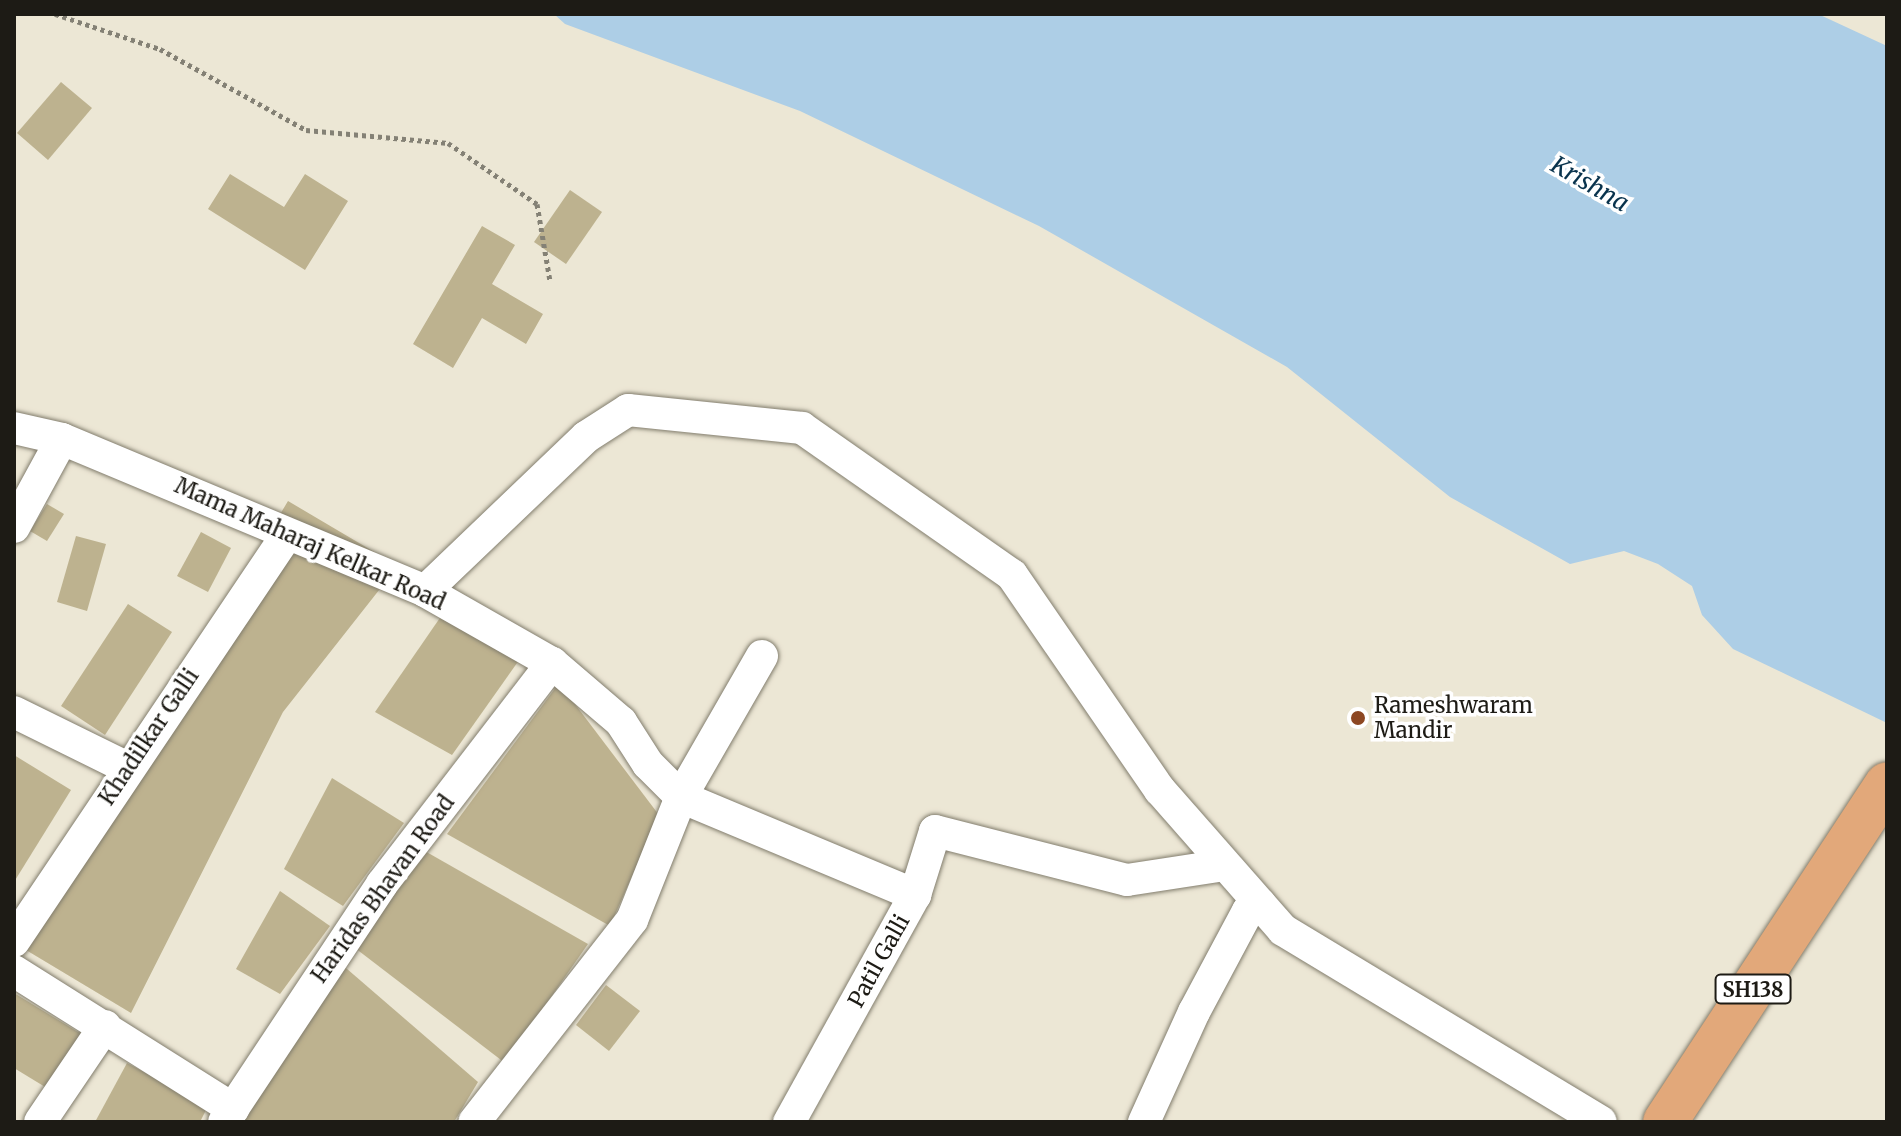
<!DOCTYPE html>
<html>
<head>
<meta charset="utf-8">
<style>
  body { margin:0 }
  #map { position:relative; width:1901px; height:1136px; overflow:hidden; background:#ece7d5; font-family:Merriweather,serif }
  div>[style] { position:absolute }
  .water>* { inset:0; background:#adcee6 }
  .building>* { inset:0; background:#bdb28f }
  .path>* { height:5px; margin-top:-2.5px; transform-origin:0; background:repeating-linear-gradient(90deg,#848175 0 4px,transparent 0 8px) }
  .roads { filter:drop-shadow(0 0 2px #827d6d) drop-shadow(0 0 2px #827d6d) }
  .minor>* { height:32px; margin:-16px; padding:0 16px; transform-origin:16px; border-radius:16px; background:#fff }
  .trunk>* { height:44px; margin:-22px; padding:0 22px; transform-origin:22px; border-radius:22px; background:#e2a87a }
  .dots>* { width:22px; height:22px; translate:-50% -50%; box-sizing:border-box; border:4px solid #fff; border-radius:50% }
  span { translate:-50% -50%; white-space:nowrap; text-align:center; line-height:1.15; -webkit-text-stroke:7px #fff; paint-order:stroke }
  .shield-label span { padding:2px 6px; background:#fff; border:2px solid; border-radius:6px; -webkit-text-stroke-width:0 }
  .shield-label { font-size:20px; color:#1d1b15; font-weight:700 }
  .street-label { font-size:22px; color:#1d1b15 }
  .poi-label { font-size:22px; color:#1d1b15 }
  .left { translate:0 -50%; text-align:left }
  .water-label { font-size:24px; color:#09334d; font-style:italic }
  .frame { position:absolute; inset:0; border:16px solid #1d1b15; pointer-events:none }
</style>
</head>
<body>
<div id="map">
  <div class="water">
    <div style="clip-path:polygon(554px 14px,1818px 14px,1887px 46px,1887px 723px,1733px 649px,1702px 615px,1692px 586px,1658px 564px,1624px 551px,1570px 564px,1450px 497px,1287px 367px,1039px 226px,800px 111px,565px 24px)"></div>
  </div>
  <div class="building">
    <div style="clip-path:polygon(61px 82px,92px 108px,48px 160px,17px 133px)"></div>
    <div style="clip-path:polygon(230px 174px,284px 207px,305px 174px,348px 201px,305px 270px,208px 209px)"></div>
    <div style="clip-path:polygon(570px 190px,602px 212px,566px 264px,534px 242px)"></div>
    <div style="clip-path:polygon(482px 226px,515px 245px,492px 284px,543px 314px,526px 344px,482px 318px,453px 368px,413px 344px)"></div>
    <div style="clip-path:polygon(288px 501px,398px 566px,283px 712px,131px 1013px,21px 947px)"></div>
    <div style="clip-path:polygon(47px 504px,64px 514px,47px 541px,30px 531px)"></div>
    <div style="clip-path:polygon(201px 532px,231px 548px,208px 592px,177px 576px)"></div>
    <div style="clip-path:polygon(76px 536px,106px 544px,87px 611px,57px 602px)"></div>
    <div style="clip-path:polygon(128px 604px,172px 632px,105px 735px,61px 706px)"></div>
    <div style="clip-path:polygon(444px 612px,522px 656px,452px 755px,375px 712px)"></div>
    <div style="clip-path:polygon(559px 683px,659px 815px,610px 926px,447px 834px)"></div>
    <div style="clip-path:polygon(14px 755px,71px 790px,14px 882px)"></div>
    <div style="clip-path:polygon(332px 778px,404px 823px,343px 906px,284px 869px)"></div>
    <div style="clip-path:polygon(423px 850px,588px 944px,505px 1063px,355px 948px)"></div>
    <div style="clip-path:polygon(280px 891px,330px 926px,280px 994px,236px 969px)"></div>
    <div style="clip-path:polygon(339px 962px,478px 1082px,454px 1122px,240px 1122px)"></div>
    <div style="clip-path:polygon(606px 985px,640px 1011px,609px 1051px,576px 1025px)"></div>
    <div style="clip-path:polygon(14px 993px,88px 1038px,55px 1093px,14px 1068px)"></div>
    <div style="clip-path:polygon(127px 1063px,208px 1106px,200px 1122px,95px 1122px)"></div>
  </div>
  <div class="path">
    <div style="left:55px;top:14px;width:111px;rotate:18.4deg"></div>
    <div style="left:160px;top:49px;width:167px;rotate:29deg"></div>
    <div style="left:306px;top:130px;width:143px;rotate:5.2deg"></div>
    <div style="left:448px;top:143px;width:108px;rotate:34.4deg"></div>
    <div style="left:537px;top:204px;width:78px;rotate:80.4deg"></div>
  </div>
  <div class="roads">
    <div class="minor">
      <div style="left:14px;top:428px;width:49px;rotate:12.9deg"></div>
      <div style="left:62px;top:439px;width:394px;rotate:22.7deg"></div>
      <div style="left:425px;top:591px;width:146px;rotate:29.6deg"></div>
      <div style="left:552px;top:663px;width:91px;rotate:40.5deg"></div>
      <div style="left:621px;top:722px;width:50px;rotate:57.3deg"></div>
      <div style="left:648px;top:764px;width:47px;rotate:45deg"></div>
      <div style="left:681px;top:797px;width:132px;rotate:111.7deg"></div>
      <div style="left:632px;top:920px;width:256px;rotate:128deg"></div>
      <div style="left:14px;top:527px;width:100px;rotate:-61.4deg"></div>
      <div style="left:425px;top:591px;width:223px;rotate:-43.7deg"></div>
      <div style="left:586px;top:437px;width:50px;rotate:-32.7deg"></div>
      <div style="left:628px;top:410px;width:175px;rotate:5.9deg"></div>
      <div style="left:802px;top:428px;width:256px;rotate:35deg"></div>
      <div style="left:1012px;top:575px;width:261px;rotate:55.5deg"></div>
      <div style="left:1160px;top:790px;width:186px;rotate:48.7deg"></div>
      <div style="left:1283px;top:930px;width:371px;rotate:31.1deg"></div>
      <div style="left:762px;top:656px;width:163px;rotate:119.9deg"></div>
      <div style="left:681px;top:797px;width:254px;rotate:22.7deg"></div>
      <div style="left:915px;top:895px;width:260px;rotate:119deg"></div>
      <div style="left:14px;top:712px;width:127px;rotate:26.2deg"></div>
      <div style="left:915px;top:895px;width:67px;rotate:-72.6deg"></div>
      <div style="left:935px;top:831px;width:198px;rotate:14.3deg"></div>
      <div style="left:1127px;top:880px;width:99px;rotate:-8.7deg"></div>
      <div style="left:14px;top:941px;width:489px;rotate:-56.1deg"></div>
      <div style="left:14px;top:971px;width:259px;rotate:32.2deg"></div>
      <div style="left:40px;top:1122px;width:116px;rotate:-55.9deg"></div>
      <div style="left:224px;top:1122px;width:286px;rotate:-56.4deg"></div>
      <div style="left:382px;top:884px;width:279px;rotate:-52.4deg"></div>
      <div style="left:1144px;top:1122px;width:121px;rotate:-65.6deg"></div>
      <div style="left:1194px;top:1012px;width:115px;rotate:-61.9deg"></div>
      <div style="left:1248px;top:911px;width:14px;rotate:-30deg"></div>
    </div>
    <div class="trunk">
      <div style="left:1665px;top:1122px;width:404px;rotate:-56.7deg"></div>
    </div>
  </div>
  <div class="dots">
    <div style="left:1358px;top:718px;background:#8d4722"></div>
  </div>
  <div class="shield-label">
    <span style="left:1753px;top:989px">SH138</span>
  </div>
  <div class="street-label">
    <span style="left:310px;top:544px;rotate:24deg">Mama Maharaj Kelkar Road</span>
    <span style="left:149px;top:737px;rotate:-56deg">Khadilkar Galli</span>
    <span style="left:383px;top:889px;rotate:-54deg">Haridas Bhavan Road</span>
    <span style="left:879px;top:961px;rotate:-61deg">Patil Galli</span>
  </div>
  <div class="poi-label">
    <span class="left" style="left:1374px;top:718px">Rameshwaram<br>Mandir</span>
  </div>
  <div class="water-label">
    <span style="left:1590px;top:184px;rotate:30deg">Krishna</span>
  </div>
  <div class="frame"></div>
</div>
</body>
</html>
